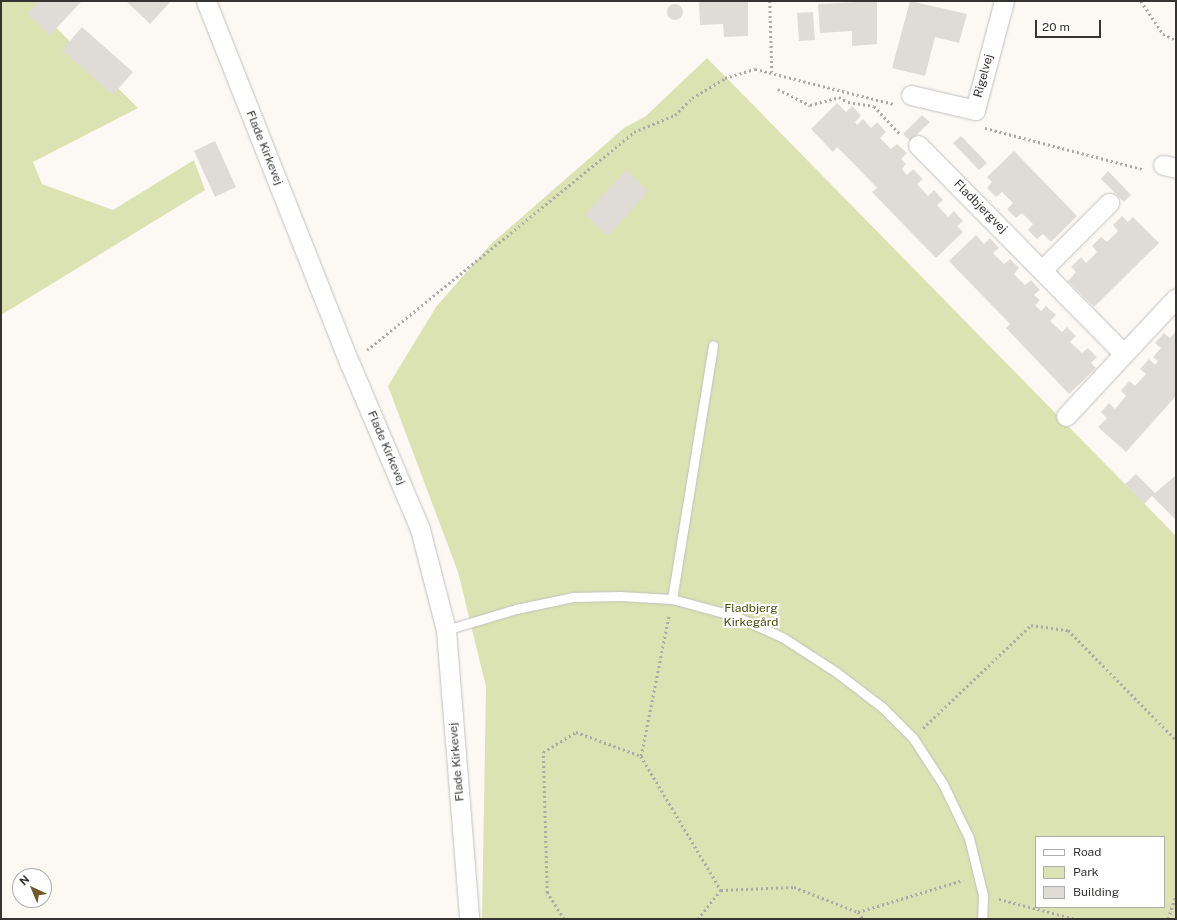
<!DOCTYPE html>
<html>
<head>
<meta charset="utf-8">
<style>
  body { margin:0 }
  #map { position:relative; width:1177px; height:920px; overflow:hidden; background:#fcf9f5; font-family:"Public Sans",sans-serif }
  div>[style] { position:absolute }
  .green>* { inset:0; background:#dce3b2 }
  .building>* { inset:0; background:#dfdcd8 }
  .round { border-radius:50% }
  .path>* { height:2.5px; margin-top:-1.25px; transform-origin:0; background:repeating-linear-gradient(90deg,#aca9a7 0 2px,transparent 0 5px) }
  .roads { filter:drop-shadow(0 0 1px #c2c0bc) drop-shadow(0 0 1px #c2c0bc) }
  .service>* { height:9px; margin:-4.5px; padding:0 4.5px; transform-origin:4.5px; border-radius:4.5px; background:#fff }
  .minor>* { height:19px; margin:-9.5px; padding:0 9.5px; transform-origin:9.5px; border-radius:9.5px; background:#fff }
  span { translate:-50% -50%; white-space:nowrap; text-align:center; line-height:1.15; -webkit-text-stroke:4px #fff; paint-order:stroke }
  .street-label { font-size:12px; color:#353433 }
  .park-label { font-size:12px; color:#474d0b }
  .frame { position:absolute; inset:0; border:2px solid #353433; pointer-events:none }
  .legend { position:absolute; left:1035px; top:836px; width:130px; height:72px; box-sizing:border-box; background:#fff; border:1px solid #aeaead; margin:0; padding:5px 7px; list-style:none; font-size:12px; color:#353433 }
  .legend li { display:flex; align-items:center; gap:8px; height:20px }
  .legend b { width:20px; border:1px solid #aeaead }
  .north { position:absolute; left:12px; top:868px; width:40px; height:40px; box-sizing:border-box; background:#fff; border:1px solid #aeaead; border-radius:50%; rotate:316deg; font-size:11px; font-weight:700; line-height:16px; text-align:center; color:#353433 }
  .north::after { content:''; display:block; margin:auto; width:14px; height:18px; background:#73582b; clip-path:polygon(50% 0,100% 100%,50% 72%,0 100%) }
  .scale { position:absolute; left:1035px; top:20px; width:66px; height:18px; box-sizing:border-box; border:2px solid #353433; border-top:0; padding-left:5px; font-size:12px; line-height:14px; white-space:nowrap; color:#353433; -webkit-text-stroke:3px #fff; paint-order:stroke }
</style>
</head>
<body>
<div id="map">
  <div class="green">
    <div style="clip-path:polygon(1px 1px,40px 1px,36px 8px,138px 108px,33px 162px,42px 184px,113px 210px,194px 160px,205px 190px,1px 315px)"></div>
    <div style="clip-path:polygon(evenodd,707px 58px,1176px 536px,1176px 919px,482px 919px,486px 687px,458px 572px,388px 386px,436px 307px,491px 244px,624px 128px,646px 116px,707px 58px,1036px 837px,1164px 837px,1164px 907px,1036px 907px,1036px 837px)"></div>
  </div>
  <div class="building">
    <div style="clip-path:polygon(39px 1px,82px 1px,50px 35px,27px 14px)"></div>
    <div style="clip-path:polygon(126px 1px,171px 1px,150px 24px)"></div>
    <div style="clip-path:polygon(699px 1px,748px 1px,748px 36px,724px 37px,723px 24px,700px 25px)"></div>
    <div style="clip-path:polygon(877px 1px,877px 44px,852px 46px,852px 31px,820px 33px,818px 4px)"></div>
    <div style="clip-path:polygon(910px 1px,967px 14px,959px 43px,935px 37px,925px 76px,892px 68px)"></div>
    <div class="round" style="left:667px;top:4px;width:16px;height:16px"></div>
    <div style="clip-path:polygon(813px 12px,815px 40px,799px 41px,797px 13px)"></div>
    <div style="clip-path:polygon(82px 27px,133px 72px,113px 95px,62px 50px)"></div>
    <div style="clip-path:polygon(837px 103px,846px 112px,852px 106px,861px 116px,855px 122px,857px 125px,863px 119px,871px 128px,877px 122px,886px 132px,880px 138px,891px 149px,897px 144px,907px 153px,901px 159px,906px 164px,902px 169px,907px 175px,913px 169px,923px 179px,917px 184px,928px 196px,934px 190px,943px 200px,937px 205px,948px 217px,954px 211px,963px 221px,957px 226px,963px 232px,936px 258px,872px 192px,877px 188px,858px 168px,837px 147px,833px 152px,811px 129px)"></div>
    <div style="clip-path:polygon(922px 115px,930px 122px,910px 141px,903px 134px)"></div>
    <div style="clip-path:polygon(961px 136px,987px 163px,979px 170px,953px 143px)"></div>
    <div style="clip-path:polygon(215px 141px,236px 187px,215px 197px,194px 151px)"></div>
    <div style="clip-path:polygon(1014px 151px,1077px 216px,1051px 242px,1043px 234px,1037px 239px,1028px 230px,1033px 224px,1022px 213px,1016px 218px,1007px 209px,1013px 203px,1002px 192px,996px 197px,987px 188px,992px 182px,987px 177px)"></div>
    <div style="clip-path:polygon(626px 170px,648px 191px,608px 236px,585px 215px)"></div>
    <div style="clip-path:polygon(1108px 171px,1131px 195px,1124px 202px,1101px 179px)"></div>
    <div style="clip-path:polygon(1122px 216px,1128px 222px,1133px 217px,1159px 243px,1094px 307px,1068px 281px,1076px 272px,1071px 267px,1081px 257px,1086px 263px,1097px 252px,1092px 246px,1101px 237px,1107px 242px,1118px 231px,1113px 225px)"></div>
    <div style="clip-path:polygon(976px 235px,984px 244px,990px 238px,999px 248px,993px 253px,1004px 264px,1010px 259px,1019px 268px,1014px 274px,1025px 285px,1031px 280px,1040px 290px,1034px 295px,1040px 300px,1035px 305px,1041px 311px,1046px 306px,1056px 315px,1050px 321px,1062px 332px,1067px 327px,1076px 336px,1070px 342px,1082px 353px,1088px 348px,1097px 357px,1091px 363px,1096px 368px,1069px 394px,1006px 328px,1010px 324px,949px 261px)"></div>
    <div style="clip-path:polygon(1176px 331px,1176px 396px,1126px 452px,1098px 427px,1107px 418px,1101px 412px,1109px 403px,1115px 409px,1126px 396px,1121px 391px,1129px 381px,1135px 386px,1146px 374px,1140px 369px,1149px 359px,1155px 365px,1158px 361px,1153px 357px,1161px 348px,1155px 343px,1164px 333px,1170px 338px)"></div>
    <div style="clip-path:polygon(1136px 474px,1155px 493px,1176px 475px,1176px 520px,1152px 496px,1144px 504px,1125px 484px)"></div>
  </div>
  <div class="path">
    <div style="left:770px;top:1px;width:71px;rotate:88.4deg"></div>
    <div style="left:1141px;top:1px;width:40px;rotate:56deg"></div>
    <div style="left:1163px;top:34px;width:14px;rotate:25deg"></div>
    <div style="left:778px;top:89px;width:36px;rotate:27deg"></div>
    <div style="left:810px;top:105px;width:30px;rotate:-15deg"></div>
    <div style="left:839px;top:97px;width:10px;rotate:29deg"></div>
    <div style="left:848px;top:102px;width:26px;rotate:9deg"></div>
    <div style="left:874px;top:106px;width:38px;rotate:47deg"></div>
    <div style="left:985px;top:128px;width:162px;rotate:14.6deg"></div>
    <div style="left:367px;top:350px;width:345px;rotate:-39.2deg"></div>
    <div style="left:634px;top:132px;width:44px;rotate:-22.5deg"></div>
    <div style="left:675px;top:115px;width:24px;rotate:-45deg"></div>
    <div style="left:692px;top:98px;width:39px;rotate:-31deg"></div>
    <div style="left:725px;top:78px;width:31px;rotate:-17deg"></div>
    <div style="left:755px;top:69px;width:142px;rotate:14.2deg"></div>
    <div style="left:923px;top:728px;width:149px;rotate:-43.6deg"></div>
    <div style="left:1031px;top:625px;width:37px;rotate:8deg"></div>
    <div style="left:1068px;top:630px;width:154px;rotate:45.5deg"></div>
    <div style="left:641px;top:756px;width:145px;rotate:-78.8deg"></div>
    <div style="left:999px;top:899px;width:80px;rotate:14.6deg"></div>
    <div style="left:858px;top:912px;width:110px;rotate:-16.9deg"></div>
    <div style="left:564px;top:919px;width:31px;rotate:-123deg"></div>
    <div style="left:547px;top:893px;width:141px;rotate:-91.6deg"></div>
    <div style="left:543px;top:752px;width:39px;rotate:-31deg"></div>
    <div style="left:576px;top:732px;width:69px;rotate:20.3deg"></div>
    <div style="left:641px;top:756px;width:156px;rotate:59.2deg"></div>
    <div style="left:698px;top:919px;width:37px;rotate:-52deg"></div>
    <div style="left:721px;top:890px;width:73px;rotate:-2.4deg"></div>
    <div style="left:794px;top:887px;width:69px;rotate:21.3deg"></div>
    <div style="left:858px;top:912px;width:9px;rotate:54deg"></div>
    <div style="left:1168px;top:919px;width:25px;rotate:-72deg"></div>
  </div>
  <div class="roads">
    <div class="service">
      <div style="left:672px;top:599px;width:257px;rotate:-80.8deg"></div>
      <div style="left:446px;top:630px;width:73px;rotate:-16.7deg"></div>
      <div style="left:516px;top:609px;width:58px;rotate:-11.9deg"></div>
      <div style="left:573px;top:597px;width:47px;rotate:-1.2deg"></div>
      <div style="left:620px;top:596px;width:52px;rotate:3.3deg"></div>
      <div style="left:672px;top:599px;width:65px;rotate:15.1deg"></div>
      <div style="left:735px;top:616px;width:51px;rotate:24.1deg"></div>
      <div style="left:782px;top:637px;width:64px;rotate:32.9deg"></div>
      <div style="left:836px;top:672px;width:58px;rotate:37.3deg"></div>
      <div style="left:882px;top:707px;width:44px;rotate:45deg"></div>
      <div style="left:913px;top:738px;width:55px;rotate:56.9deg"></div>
      <div style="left:943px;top:784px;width:60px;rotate:64.3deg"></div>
      <div style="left:969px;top:838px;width:59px;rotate:76.2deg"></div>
      <div style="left:983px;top:895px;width:24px;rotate:92deg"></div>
    </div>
    <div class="minor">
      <div style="left:206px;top:1px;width:391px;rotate:68.4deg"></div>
      <div style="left:350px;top:364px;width:179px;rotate:67deg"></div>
      <div style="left:420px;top:529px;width:104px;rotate:75.6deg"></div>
      <div style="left:446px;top:630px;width:290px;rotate:85.4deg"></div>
      <div style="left:911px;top:95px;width:66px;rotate:13.2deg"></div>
      <div style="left:975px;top:110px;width:113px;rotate:-75.1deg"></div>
      <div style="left:918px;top:145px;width:293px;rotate:45.4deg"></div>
      <div style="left:1163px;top:165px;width:13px;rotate:13deg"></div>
      <div style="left:1042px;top:270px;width:95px;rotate:-45deg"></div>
      <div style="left:1066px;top:416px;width:161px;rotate:-47deg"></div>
    </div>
  </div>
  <div class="street-label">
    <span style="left:984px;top:76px;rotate:-75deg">Rigelvej</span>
    <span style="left:264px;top:148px;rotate:68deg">Flade Kirkevej</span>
    <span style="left:980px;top:207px;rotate:45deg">Fladbjergvej</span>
    <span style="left:386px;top:448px;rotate:67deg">Flade Kirkevej</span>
    <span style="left:457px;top:762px;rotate:-95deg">Flade Kirkevej</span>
  </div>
  <div class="park-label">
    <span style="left:751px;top:616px">Fladbjerg<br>Kirkegård</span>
  </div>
  <div class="frame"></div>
  <ul class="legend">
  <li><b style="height:5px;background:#fff"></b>Road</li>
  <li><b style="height:11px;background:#dce3b2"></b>Park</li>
  <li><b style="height:11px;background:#dfdcd8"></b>Building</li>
  </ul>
  <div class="north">N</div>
  <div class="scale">20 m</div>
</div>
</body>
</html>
